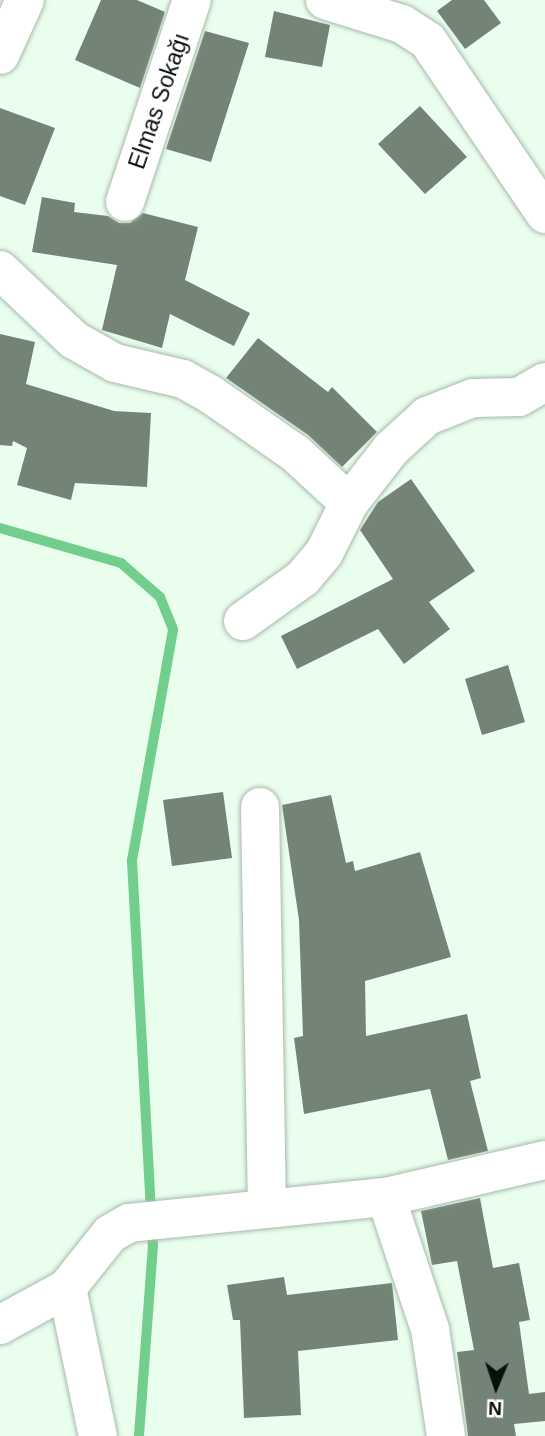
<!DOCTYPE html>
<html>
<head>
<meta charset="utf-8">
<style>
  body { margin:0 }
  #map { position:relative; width:545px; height:1436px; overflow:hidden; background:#eafeee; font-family:Helvetica,sans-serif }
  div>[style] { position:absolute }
  .stream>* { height:10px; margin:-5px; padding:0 5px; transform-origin:5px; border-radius:5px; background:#71ce8c }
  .building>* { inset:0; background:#738476 }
  .roads { filter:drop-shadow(0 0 2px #a7b9ab) drop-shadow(0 0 2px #a7b9ab) }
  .minor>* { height:38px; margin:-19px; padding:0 19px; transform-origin:19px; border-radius:19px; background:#fff }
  span { translate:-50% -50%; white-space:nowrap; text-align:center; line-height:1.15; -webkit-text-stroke:5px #fff; paint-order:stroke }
  .street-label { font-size:23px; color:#09100b }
  .north { position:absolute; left:461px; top:1352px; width:70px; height:70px; -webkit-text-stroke:5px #fff; paint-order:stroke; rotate:182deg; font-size:19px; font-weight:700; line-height:28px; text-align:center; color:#09100b }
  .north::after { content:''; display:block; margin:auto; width:24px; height:32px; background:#09100b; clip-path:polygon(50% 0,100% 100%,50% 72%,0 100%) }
</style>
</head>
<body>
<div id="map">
  <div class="stream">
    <div style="left:0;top:528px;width:126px;rotate:16.1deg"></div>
    <div style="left:121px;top:563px;width:52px;rotate:41.1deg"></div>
    <div style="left:160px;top:597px;width:35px;rotate:68deg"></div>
    <div style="left:173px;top:630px;width:235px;rotate:100.1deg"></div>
    <div style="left:132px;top:861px;width:385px;rotate:86.9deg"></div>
    <div style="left:153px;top:1245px;width:192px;rotate:94.2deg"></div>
  </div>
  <div class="building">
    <div style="clip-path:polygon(101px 0,137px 0,165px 12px,140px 88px,75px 60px)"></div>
    <div style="clip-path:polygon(452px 0,484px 0,501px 23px,465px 49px,437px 11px)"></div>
    <div style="clip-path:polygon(274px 11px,330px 25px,322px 67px,265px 57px)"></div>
    <div style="clip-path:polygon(205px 31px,249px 43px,211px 162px,166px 149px)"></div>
    <div style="clip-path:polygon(420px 106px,467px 157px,425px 194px,378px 144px)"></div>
    <div style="clip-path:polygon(0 108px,55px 128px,25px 205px,0 196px)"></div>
    <div style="clip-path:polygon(42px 197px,75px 203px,74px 212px,108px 216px,119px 223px,130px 223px,143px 213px,198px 227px,185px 280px,250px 313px,234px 346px,170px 314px,162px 348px,102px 330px,117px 265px,32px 252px)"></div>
    <div style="clip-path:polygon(0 334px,35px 342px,26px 384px,114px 411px,151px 413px,147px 487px,75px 483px,71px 500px,17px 485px,27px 448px,13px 441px,12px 446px,0 445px)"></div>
    <div style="clip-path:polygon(258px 338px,328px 392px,332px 387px,377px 432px,342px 467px,308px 435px,226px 378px)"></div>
    <div style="clip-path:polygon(411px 479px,475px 571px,429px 602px,450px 629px,404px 664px,378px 629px,297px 669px,281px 636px,393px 579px,360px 530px,378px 502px)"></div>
    <div style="clip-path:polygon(508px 665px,525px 722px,482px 735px,465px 679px)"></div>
    <div style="clip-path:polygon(223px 792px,232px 858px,172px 866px,163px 800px)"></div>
    <div style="clip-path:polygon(331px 795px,346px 863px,353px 861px,355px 871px,420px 852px,451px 957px,365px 981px,366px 1036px,467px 1014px,481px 1078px,470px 1081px,488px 1151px,448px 1160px,430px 1089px,304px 1114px,294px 1038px,303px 1036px,299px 920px,282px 805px)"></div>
    <div style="clip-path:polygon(480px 1198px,493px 1268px,519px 1263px,530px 1320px,519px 1322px,529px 1394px,545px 1392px,545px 1421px,514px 1424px,516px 1436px,468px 1436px,457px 1352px,474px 1350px,457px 1261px,432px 1265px,421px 1211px)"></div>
    <div style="clip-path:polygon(284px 1277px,287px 1295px,392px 1283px,398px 1340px,298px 1351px,301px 1415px,244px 1418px,240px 1320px,233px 1320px,227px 1285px)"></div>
  </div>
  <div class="roads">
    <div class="minor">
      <div style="left:325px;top:0;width:81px;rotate:17.3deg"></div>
      <div style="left:402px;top:24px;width:31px;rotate:33deg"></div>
      <div style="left:428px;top:41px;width:209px;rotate:55.9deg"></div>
      <div style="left:0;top:55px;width:60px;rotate:-65.6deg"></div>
      <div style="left:125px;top:202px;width:213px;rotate:-71.7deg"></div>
      <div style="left:0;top:270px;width:102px;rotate:43.4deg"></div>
      <div style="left:74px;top:340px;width:47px;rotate:29.3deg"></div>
      <div style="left:115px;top:363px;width:70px;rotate:13.2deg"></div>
      <div style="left:183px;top:379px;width:31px;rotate:29deg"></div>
      <div style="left:210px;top:394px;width:103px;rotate:34.8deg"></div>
      <div style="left:295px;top:453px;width:74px;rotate:42.8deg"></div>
      <div style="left:243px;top:621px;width:74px;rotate:-35.6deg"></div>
      <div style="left:303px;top:578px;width:33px;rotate:-50deg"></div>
      <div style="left:324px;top:553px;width:56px;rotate:-63.4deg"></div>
      <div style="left:349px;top:503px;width:68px;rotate:-52.1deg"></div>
      <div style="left:391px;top:449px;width:49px;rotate:-42.5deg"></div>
      <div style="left:427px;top:416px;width:49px;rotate:-21.4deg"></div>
      <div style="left:473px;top:398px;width:46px;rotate:-1.2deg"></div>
      <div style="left:519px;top:397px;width:30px;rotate:-30deg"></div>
      <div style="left:260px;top:807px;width:401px;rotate:89deg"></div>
      <div style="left:386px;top:1197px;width:139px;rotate:71.6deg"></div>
      <div style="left:430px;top:1329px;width:108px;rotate:81.5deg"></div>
      <div style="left:67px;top:1288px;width:151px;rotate:78.2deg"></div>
      <div style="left:0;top:1325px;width:77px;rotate:-28.9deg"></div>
      <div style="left:67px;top:1288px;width:69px;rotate:-51.5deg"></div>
      <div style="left:110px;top:1234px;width:22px;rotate:-30deg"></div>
      <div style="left:129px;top:1223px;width:258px;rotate:-5.8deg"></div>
      <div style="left:386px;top:1197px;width:163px;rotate:-13.1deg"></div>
    </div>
  </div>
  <div class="street-label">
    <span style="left:159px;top:101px;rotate:-71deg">Elmas Sokağı</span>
  </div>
  <div class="north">N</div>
</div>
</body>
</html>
